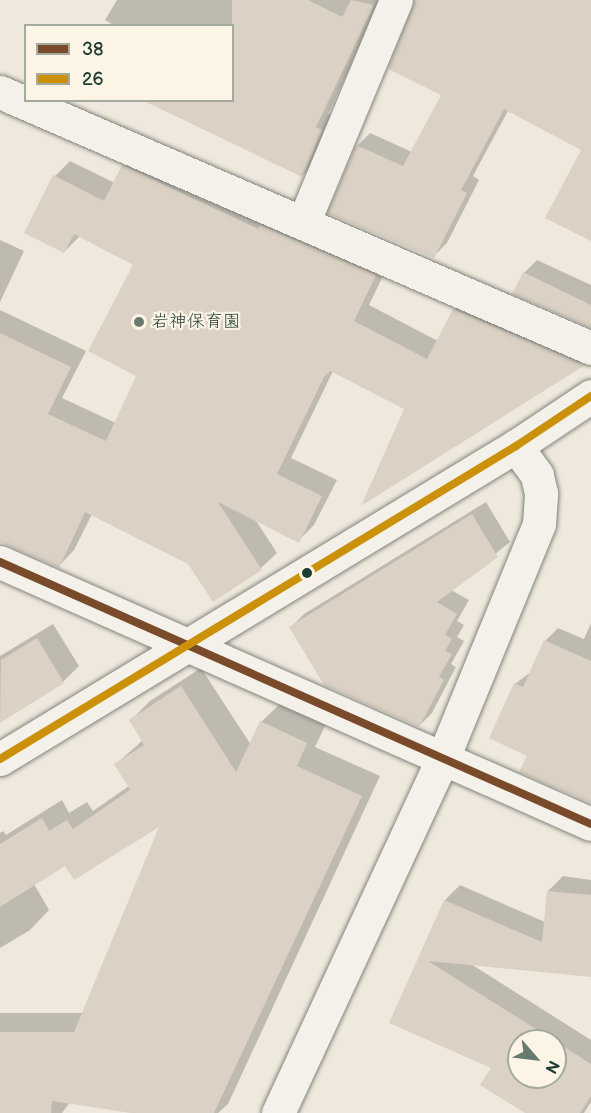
<!DOCTYPE html>
<html>
<head>
<meta charset="utf-8">
<style>
  body { margin:0 }
  #map { position:relative; width:591px; height:1113px; overflow:hidden; background:#efe9dd; font-family:"Balsamiq Sans","Klee One",sans-serif }
  div>[style] { position:absolute }
  .shadow>* { inset:0; background:#0003 }
  .building>* { inset:0; background:#dbd1c4 }
  .roads { filter:drop-shadow(0 0 2px #82857e) drop-shadow(0 0 2px #82857e) }
  .minor>* { height:33px; margin:-16.5px; padding:0 16.5px; transform-origin:16.5px; border-radius:16.5px; background:#f4f1ea }
  .bus-1>* { height:8px; margin:-4px; padding:0 4px; transform-origin:4px; border-radius:4px; background:#7a4b2a }
  .bus-2>* { height:8px; margin:-4px; padding:0 4px; transform-origin:4px; border-radius:4px; background:#cc910a }
  .dots>* { width:16px; height:16px; translate:-50% -50%; box-sizing:border-box; border:3px solid #fcf5e5; border-radius:50% }
  span { translate:-50% -50%; white-space:nowrap; text-align:center; line-height:1.15; -webkit-text-stroke:4.5px #fcf5e5; paint-order:stroke }
  .poi-label { font-size:18px; color:#1f3d34 }
  .left { translate:0 -50%; text-align:left }
  .legend { position:absolute; left:24px; top:24px; width:210px; height:78px; box-sizing:border-box; background:#fcf5e5; border:2px solid #a4ab9e; margin:0; padding:8px 10px; list-style:none; font-size:18px; color:#1f3d34 }
  .legend li { display:flex; align-items:center; gap:12px; height:30px }
  .legend b { width:30px; border:2px solid #a4ab9e }
  .north { position:absolute; left:507px; top:1029px; width:60px; height:60px; box-sizing:border-box; background:#fcf5e5; border:2px solid #a4ab9e; border-radius:50%; rotate:118deg; font-size:16px; font-weight:700; line-height:24px; text-align:center; color:#1f3d34 }
  .north::after { content:''; display:block; margin:auto; width:21px; height:27px; background:#68796f; clip-path:polygon(50% 0,100% 100%,50% 72%,0 100%) }
</style>
</head>
<body>
<div id="map">
  <div class="shadow">
    <div style="clip-path:polygon(117px 0,381px 0,328px 114px,334px 116px,315px 163px,302px 176px,232px 100px,232px 26px,115px 26px,105px 20px)"></div>
    <div style="clip-path:polygon(414px 0,591px 0,591px 239px,583px 149px,509px 109px,473px 176px,479px 180px,447px 243px,434px 256px,357px 146px,370px 133px,412px 152px,443px 94px)"></div>
    <div style="clip-path:polygon(139px 150px,391px 259px,369px 305px,438px 341px,454px 310px,470px 294px,591px 357px,364px 502px,406px 409px,333px 371px,291px 458px,337px 480px,314px 525px,298px 541px,255px 519px,277px 553px,261px 568px,189px 563px,92px 514px,74px 550px,59px 566px,0 540px,0 310px,86px 351px,62px 398px,116px 423px,138px 375px,135px 264px,80px 236px,64px 252px,55px 176px,70px 161px,115px 183px,123px 166px)"></div>
    <div style="clip-path:polygon(0 240px,24px 251px,0 302px)"></div>
    <div style="clip-path:polygon(537px 260px,591px 285px,591px 326px,524px 273px)"></div>
    <div style="clip-path:polygon(486px 502px,510px 542px,451px 590px,469px 600px,457px 621px,464px 625px,457px 637px,464px 641px,451px 664px,456px 667px,432px 713px,419px 726px,291px 627px,304px 614px)"></div>
    <div style="clip-path:polygon(591px 623px,591px 802px,529px 755px,515px 684px,531px 672px,545px 641px,558px 628px,584px 639px)"></div>
    <div style="clip-path:polygon(53px 624px,79px 666px,63px 682px,0 719px,0 656px)"></div>
    <div style="clip-path:polygon(201px 668px,251px 745px,261px 722px,281px 703px,326px 724px,315px 747px,380px 776px,228px 1104px,218px 1113px,141px 1113px,70px 1102px,62px 1113px,0 1113px,0 1013px,84px 1013px,162px 824px,66px 864px,34px 884px,49px 910px,30px 930px,0 948px,0 833px,3px 831px,6px 835px,62px 800px,69px 813px,87px 802px,93px 811px,129px 786px,116px 764px,143px 740px,130px 721px,150px 701px)"></div>
    <div style="clip-path:polygon(evenodd,563px 876px,591px 880px,591px 976px,471px 964px,591px 1040px,591px 1102px,584px 1113px,528px 1113px,493px 1067px,391px 1022px,445px 900px,460px 885px,545px 922px,548px 891px,563px 876px,519px 1041px,555px 1041px,555px 1077px,519px 1077px,519px 1041px)"></div>
  </div>
  <div class="building">
    <div style="clip-path:polygon(232px 0,308px 0,342px 17px,351px 0,374px 5px,316px 127px,322px 130px,302px 177px,142px 100px,232px 100px)"></div>
    <div style="clip-path:polygon(414px 0,591px 0,591px 241px,545px 218px,581px 150px,504px 109px,461px 190px,467px 193px,434px 258px,327px 213px,356px 145px,403px 166px,441px 95px,388px 69px)"></div>
    <div style="clip-path:polygon(122px 165px,258px 229px,260px 225px,376px 275px,354px 321px,427px 359px,453px 309px,585px 365px,361px 506px,404px 409px,330px 371px,324px 377px,277px 474px,322px 496px,299px 543px,218px 502px,262px 570px,213px 602px,188px 564px,85px 512px,59px 568px,5px 544px,0 542px,0 333px,71px 367px,48px 414px,106px 441px,136px 376px,88px 351px,133px 265px,74px 234px,64px 253px,24px 233px,53px 175px,104px 201px)"></div>
    <div style="clip-path:polygon(523px 272px,591px 305px,591px 328px,512px 294px)"></div>
    <div style="clip-path:polygon(472px 514px,498px 557px,437px 602px,457px 614px,445px 635px,452px 639px,445px 651px,452px 654px,439px 677px,444px 680px,419px 727px,324px 685px,289px 627px)"></div>
    <div style="clip-path:polygon(37px 638px,64px 683px,0 723px,1px 660px)"></div>
    <div style="clip-path:polygon(544px 640px,591px 661px,591px 803px,519px 772px,527px 756px,489px 738px,514px 683px,523px 687px)"></div>
    <div style="clip-path:polygon(181px 686px,236px 772px,260px 721px,307px 743px,297px 766px,362px 796px,214px 1113px,131px 1113px,52px 1101px,51px 1113px,0 1113px,0 1032px,74px 1032px,159px 827px,74px 880px,65px 866px,0 907px,0 844px,42px 818px,49px 831px,67px 820px,73px 829px,130px 790px,114px 764px,144px 745px,129px 720px)"></div>
    <div style="clip-path:polygon(547px 891px,591px 895px,591px 977px,428px 961px,555px 1041px,519px 1041px,519px 1077px,555px 1077px,555px 1041px,591px 1064px,591px 1096px,580px 1113px,525px 1113px,480px 1085px,491px 1068px,389px 1023px,444px 900px,542px 942px)"></div>
  </div>
  <div class="roads">
    <div class="minor">
      <div style="left:0;top:92px;width:644px;rotate:23.42deg"></div>
      <div style="left:304px;top:221px;width:239px;rotate:-67.4deg"></div>
      <div style="left:0;top:562px;width:646px;rotate:23.91deg"></div>
      <div style="left:0;top:759px;width:604px;rotate:-31.24deg"></div>
      <div style="left:516px;top:446px;width:90px;rotate:-33.7deg"></div>
      <div style="left:278px;top:1113px;width:391px;rotate:-65.1deg"></div>
      <div style="left:443px;top:758px;width:253px;rotate:-67.7deg"></div>
      <div style="left:539px;top:524px;width:31px;rotate:-86deg"></div>
      <div style="left:541px;top:493px;width:18px;rotate:-103deg"></div>
      <div style="left:537px;top:475px;width:36px;rotate:-126deg"></div>
    </div>
  </div>
  <div class="bus-1">
    <div style="left:0;top:562px;width:646px;rotate:23.91deg"></div>
  </div>
  <div class="bus-2">
    <div style="left:0;top:759px;width:604px;rotate:-31.24deg"></div>
    <div style="left:516px;top:446px;width:90px;rotate:-33.7deg"></div>
  </div>
  <div class="dots">
    <div style="left:139px;top:322px;background:#68796f"></div>
    <div style="left:307px;top:573px;background:#1f3d34"></div>
  </div>
  <div class="poi-label">
    <span class="left" style="left:151px;top:322px">岩神保育園</span>
  </div>
  <ul class="legend">
  <li><b style="height:8px;background:#7a4b2a"></b>38</li>
  <li><b style="height:8px;background:#cc910a"></b>26</li>
  </ul>
  <div class="north">N</div>
</div>
</body>
</html>
